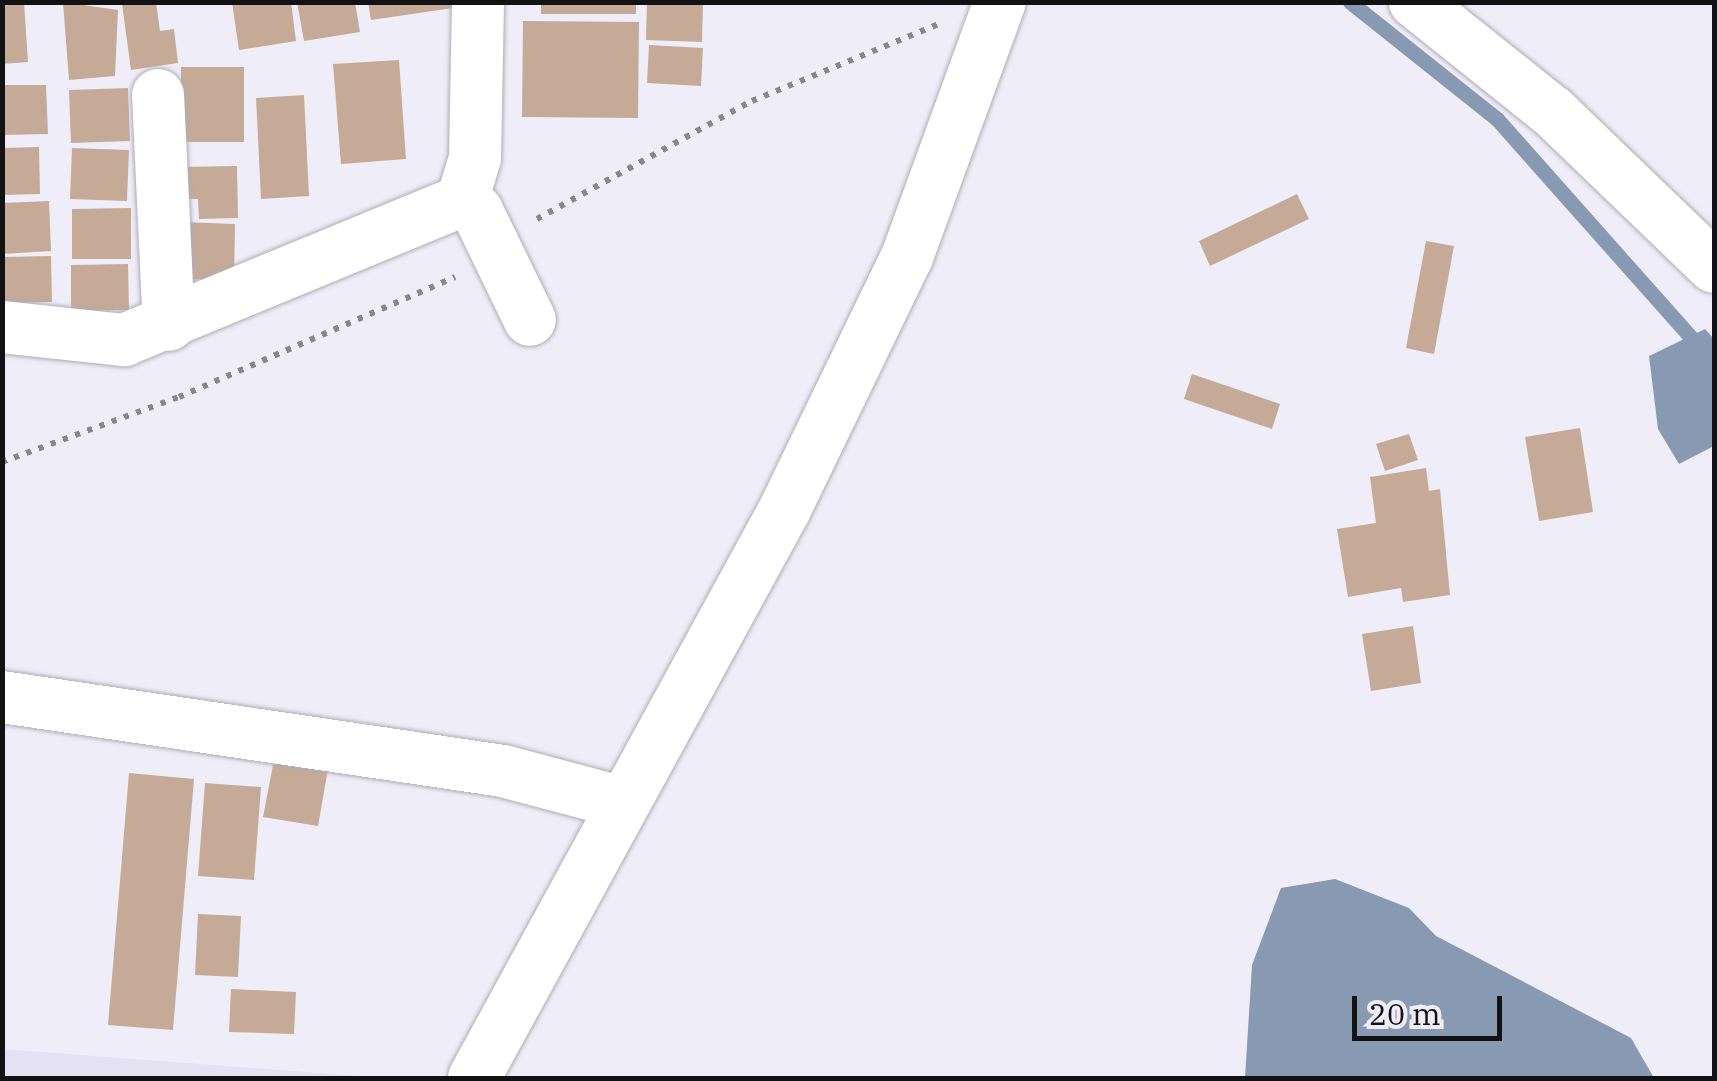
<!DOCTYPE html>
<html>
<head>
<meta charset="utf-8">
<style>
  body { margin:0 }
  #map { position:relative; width:1717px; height:1081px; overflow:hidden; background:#efeef8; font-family:"IBM Plex Serif",serif }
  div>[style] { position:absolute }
  .built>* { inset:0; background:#e4e2f2 }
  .water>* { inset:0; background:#889ab2 }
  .stream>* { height:15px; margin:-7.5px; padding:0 7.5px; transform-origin:7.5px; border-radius:7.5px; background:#889ab2 }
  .building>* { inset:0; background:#c5aa97 }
  .path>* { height:6px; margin-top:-3px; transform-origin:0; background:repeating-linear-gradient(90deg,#88878e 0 5px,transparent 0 13px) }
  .roads { filter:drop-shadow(0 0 2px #aeacb6) drop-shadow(0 0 2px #aeacb6) }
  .minor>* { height:52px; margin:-26px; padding:0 26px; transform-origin:26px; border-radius:26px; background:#fff }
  span { translate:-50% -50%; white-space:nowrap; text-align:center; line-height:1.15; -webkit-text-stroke:8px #efeef8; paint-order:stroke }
  .frame { position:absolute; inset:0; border:5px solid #121215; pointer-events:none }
  .scale { position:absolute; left:1352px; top:996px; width:150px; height:45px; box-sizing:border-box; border:5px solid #121215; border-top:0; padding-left:12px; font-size:30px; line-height:35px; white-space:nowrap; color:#121215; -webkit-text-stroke:8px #efeef8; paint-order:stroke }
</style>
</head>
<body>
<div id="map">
  <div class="built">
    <div style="clip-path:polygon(2px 1049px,3px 1049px,384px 1078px,3px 1078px)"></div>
  </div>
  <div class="water">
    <div style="clip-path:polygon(1705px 329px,1714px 339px,1714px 446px,1679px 464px,1658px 429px,1649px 356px)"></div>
    <div style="clip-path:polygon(1335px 879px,1409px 908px,1436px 936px,1631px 1038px,1654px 1078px,1245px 1078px,1252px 965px,1281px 888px)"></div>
  </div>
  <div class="stream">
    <div style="left:1350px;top:2px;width:188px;rotate:38.5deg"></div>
    <div style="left:1497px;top:119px;width:294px;rotate:48.4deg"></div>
    <div style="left:1692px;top:339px;width:45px;rotate:60.6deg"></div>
  </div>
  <div class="building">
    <div style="clip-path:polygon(2px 2px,24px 2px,28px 62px,2px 64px)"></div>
    <div style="clip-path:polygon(63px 2px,118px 10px,115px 76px,69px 80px)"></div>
    <div style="clip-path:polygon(156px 2px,160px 31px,174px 29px,178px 63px,131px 70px,122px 4px)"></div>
    <div style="clip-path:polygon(232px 2px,291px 2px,296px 41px,239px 50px)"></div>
    <div style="clip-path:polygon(297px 2px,355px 2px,360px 32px,304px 41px)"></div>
    <div style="clip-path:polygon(368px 2px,452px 2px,453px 8px,371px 20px)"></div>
    <div style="clip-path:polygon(541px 2px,636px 2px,636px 14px,541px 14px)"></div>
    <div style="clip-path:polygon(647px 2px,703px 4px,702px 42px,646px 40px)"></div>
    <div style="clip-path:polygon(523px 21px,639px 22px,638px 118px,522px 117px)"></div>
    <div style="clip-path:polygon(649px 45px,703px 48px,701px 86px,647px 83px)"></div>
    <div style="clip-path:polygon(399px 60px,406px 159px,341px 164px,333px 64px)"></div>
    <div style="clip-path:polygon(181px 67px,244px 67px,244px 142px,181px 142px)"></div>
    <div style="clip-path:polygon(2px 85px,46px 85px,48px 134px,2px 135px)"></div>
    <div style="clip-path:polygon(128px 88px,130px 141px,71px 143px,69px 90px)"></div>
    <div style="clip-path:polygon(304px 95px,309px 196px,261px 199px,256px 98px)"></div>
    <div style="clip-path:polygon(39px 147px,40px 194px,2px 195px,2px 148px)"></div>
    <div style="clip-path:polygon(72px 148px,129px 150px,127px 201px,70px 199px)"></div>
    <div style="clip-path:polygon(237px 166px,238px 218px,199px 219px,198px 199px,183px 199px,182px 167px)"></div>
    <div style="clip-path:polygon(1297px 194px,1309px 219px,1210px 266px,1199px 241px)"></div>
    <div style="clip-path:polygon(49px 201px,51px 251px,2px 254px,2px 203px)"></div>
    <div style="clip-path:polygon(131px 208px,131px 259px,72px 259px,72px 209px)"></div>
    <div style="clip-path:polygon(180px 222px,235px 224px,234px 280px,180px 279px)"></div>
    <div style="clip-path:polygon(1426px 241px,1454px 246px,1434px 354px,1406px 348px)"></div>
    <div style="clip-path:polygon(51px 256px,52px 302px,2px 303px,2px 257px)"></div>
    <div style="clip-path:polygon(128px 264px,129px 310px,71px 311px,71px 265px)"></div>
    <div style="clip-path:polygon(1192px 374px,1280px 404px,1272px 429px,1184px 399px)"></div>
    <div style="clip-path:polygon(1580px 428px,1593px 512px,1539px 521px,1525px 437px)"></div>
    <div style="clip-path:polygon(1409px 434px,1418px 460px,1385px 471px,1376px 444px)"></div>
    <div style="clip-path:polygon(1426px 468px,1429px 491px,1440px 489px,1450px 595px,1403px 602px,1401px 588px,1348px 597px,1337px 529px,1376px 523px,1370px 477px)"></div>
    <div style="clip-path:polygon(1413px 626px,1421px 683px,1371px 691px,1362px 634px)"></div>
    <div style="clip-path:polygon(274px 760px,328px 769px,318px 826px,263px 817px)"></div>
    <div style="clip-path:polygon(129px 773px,194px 779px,173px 1030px,108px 1025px)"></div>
    <div style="clip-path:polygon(205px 783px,261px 787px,254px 880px,198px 876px)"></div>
    <div style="clip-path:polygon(198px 914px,241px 916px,238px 977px,195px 975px)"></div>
    <div style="clip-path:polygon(231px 989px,296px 992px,294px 1034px,229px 1032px)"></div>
  </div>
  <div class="path">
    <div style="left:537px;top:219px;width:245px;rotate:-28.8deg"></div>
    <div style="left:752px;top:101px;width:202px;rotate:-22.4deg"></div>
    <div style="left:2px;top:462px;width:189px;rotate:-20.2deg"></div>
    <div style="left:179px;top:397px;width:301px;rotate:-23.5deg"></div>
  </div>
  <div class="roads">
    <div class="minor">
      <div style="left:1415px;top:2px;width:176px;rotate:38.6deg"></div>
      <div style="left:1553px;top:112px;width:223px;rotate:43.9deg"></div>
      <div style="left:158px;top:95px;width:230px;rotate:87.3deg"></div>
      <div style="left:462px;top:201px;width:18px;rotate:34deg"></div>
      <div style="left:477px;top:211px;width:121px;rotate:64.1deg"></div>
      <div style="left:2px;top:327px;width:123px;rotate:6.1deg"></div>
      <div style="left:124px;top:340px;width:365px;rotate:-22.4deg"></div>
      <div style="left:462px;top:201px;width:45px;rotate:-73.2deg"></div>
      <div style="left:475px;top:158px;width:156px;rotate:-88.9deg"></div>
      <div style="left:2px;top:697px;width:506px;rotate:8.4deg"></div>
      <div style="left:503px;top:771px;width:124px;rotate:14.9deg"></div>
      <div style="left:474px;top:1078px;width:648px;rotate:-61.34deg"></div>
      <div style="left:785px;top:509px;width:280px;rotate:-64.2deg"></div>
      <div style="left:907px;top:257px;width:271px;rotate:-70deg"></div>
    </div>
  </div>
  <div class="frame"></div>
  <div class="scale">20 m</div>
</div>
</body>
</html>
